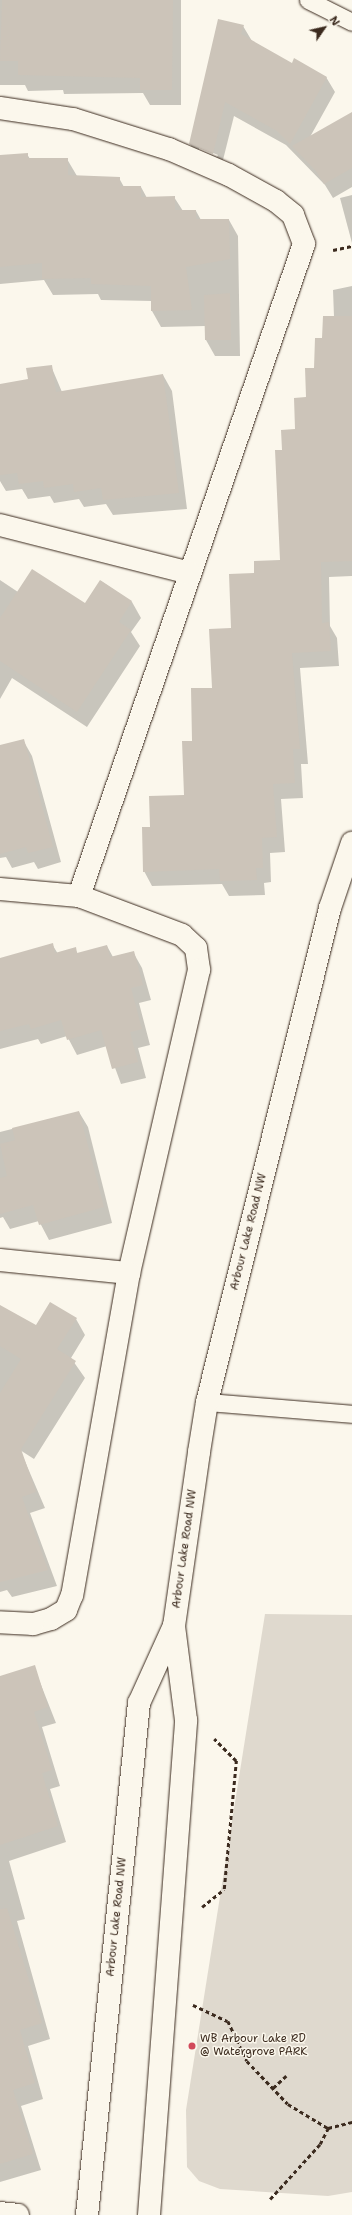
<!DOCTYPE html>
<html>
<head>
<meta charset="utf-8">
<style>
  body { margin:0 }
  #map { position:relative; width:352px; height:2215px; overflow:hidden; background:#fbf7ec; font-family:"Shantell Sans",sans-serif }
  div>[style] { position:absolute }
  .green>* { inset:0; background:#dfd9ce }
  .shadow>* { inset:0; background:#0003 }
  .building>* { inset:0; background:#ccc4b9 }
  .path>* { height:2.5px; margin-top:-1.25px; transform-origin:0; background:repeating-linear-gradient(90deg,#3b2a1e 0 4px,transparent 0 7px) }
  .roads { filter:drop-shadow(0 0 1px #3b2a1e) drop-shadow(0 0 1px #3b2a1e) }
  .service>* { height:17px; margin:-8.5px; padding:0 8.5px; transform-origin:8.5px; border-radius:8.5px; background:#fbf7ec }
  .minor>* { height:22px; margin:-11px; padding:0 11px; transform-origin:11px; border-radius:11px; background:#fbf7ec }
  .tertiary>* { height:22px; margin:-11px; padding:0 11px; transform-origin:11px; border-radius:11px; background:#fbf7ec }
  .dots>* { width:11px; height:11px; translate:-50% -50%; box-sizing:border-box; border:2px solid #fbf7ec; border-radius:50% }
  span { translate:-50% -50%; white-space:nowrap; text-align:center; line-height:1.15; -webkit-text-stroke:3px #fbf7ec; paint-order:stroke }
  .street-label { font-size:11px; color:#3b2a1e }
  .poi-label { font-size:11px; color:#3b2a1e }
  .left { translate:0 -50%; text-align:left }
  .north { position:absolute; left:304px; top:8px; width:40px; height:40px; -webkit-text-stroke:3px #fbf7ec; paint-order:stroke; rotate:56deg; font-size:11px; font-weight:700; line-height:16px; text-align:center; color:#3b2a1e }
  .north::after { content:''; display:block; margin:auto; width:14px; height:18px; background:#3b2a1e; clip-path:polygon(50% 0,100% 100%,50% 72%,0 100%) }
</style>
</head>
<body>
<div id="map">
  <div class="green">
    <div style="clip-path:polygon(265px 1614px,352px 1615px,352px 2192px,328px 2196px,220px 2189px,199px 2181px,187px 2167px,186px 2110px)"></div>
  </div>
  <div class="shadow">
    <div style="clip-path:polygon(0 0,181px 0,181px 105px,150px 105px,143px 93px,64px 94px,63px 90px,28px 91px,25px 85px,0 85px)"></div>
    <div style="clip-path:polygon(evenodd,243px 26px,252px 41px,292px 64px,326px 77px,335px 92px,310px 137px,352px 113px,352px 187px,333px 198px,325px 185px,286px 145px,234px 116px,221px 168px,199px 159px,190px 144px,243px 26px,199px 147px,218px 155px,217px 157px,199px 150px,199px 147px)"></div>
    <div style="clip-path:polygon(27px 154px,30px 159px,67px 159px,77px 176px,119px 178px,124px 187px,141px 187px,147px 198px,174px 197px,183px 211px,196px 211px,201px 220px,229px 220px,238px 236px,240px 356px,215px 356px,206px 340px,206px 326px,161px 327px,152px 311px,152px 301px,101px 300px,98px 294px,53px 295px,44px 280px,0 284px,0 156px)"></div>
    <div style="clip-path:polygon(352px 195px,352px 243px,340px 198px)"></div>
    <div style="clip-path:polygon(352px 286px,352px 576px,329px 577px,330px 626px,337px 638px,339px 666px,300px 668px,308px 764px,301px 764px,303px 798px,281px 799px,285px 852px,270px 853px,271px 882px,264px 883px,265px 895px,229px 896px,222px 884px,152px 886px,144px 871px,151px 828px,185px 796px,193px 742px,255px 574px,281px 561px,283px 451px,296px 430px,323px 339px,334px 317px,333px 290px)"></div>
    <div style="clip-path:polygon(51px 366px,62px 392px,163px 375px,172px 391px,187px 509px,113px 515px,106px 504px,84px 507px,79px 499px,54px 503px,50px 496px,28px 499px,22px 489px,6px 491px,0 481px,0 385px,29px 380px)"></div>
    <div style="clip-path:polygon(0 580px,18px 592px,86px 605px,101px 581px,132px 602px,141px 618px,131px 632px,140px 646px,87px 727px,12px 678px,0 699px)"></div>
    <div style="clip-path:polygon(23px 740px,32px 756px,61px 862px,38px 869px,34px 862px,12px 868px,6px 857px,0 858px,0 746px)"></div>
    <div style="clip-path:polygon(52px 944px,58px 954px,75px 949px,78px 954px,107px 946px,113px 957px,133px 952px,142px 968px,151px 1000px,139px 1003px,150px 1045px,138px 1048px,146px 1078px,121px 1084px,107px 1046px,77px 1055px,67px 1036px,41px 1044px,38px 1039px,0 1049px,0 959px)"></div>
    <div style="clip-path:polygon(79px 1112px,88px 1127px,112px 1223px,49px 1240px,39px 1221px,10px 1229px,3px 1217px,0 1218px,0 1132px)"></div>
    <div style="clip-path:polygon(0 1306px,36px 1326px,76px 1319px,85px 1335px,71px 1358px,85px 1378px,34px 1459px,9px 1443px,0 1427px)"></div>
    <div style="clip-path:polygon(21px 1452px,45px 1508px,30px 1513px,57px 1586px,12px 1597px,7px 1590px,0 1592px,0 1460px)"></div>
    <div style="clip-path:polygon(34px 1667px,56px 1723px,42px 1727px,60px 1786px,50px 1789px,66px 1842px,9px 1861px,25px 1919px,17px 1921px,50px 2039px,28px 2046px,43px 2099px,21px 2106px,41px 2170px,0 2182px,0 1677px)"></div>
  </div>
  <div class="building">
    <div style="clip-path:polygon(2px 0,173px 0,172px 90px,140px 90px,140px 78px,18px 75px,18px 61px,0 61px)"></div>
    <div style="clip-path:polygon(218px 19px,244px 25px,241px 34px,292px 63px,294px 58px,327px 77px,290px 144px,277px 131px,225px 102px,213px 154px,189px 144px)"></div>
    <div style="clip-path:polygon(352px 112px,352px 168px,324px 184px,316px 171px,292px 146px)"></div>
    <div style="clip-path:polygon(28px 153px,28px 158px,68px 158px,68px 175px,120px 177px,120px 186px,141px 186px,141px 197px,175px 196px,175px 210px,196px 210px,196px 219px,229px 219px,230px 259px,186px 267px,192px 310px,151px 311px,151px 286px,91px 284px,91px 278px,42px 279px,42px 263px,0 267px,0 155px)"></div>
    <div style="clip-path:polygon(230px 293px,231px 340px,205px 340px,204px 295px)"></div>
    <div style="clip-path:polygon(323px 316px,352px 316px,352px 561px,321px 562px,322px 623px,329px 622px,331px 651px,292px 653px,300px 749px,293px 749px,295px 783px,273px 784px,277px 837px,262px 838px,263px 868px,256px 868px,257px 880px,220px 881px,219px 869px,143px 872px,142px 827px,150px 827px,149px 796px,184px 795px,182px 741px,192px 741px,191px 688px,212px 688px,209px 629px,231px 628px,229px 574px,254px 573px,254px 561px,280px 560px,275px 450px,282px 450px,281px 430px,295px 429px,294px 398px,306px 397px,305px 368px,314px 368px,315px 338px,322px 338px)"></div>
    <div style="clip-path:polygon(52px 365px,56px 392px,163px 374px,179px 493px,103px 500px,101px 488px,74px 492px,73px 484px,44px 488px,43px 481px,19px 484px,17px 473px,0 475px,0 384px,28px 379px,26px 368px)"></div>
    <div style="clip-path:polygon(32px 569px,85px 603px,100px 580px,132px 601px,119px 622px,131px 630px,77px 712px,0 661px,0 618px)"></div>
    <div style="clip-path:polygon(24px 739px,53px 847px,28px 853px,26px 847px,0 854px,0 745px)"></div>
    <div style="clip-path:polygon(53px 943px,55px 953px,76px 947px,77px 953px,107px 945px,110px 957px,134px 951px,143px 985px,131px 988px,142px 1029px,130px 1032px,138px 1062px,112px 1069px,101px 1030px,67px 1040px,61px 1020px,31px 1029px,29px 1024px,0 1031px,0 958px)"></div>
    <div style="clip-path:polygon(79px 1111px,104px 1207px,39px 1225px,33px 1205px,0 1214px,0 1178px,7px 1176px,0 1144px,15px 1140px,12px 1128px)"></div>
    <div style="clip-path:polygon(50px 1302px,77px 1318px,57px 1349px,76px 1361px,21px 1449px,36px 1492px,22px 1497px,48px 1570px,0 1582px,0 1393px,21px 1359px,0 1346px,0 1305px,36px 1325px)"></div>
    <div style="clip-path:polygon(35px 1665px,48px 1707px,34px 1712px,52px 1770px,42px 1773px,58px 1826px,0 1845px,0 1676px)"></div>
    <div style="clip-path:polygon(7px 1908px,42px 2023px,20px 2030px,35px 2083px,13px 2090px,33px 2154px,0 2164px,0 1909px)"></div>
  </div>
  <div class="path">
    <div style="left:333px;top:250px;width:19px;rotate:-12deg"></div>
    <div style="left:202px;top:1907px;width:28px;rotate:-39deg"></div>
    <div style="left:224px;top:1889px;width:129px;rotate:-84.6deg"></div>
    <div style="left:236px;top:1761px;width:31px;rotate:-135deg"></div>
    <div style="left:193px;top:2005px;width:38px;rotate:25deg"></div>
    <div style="left:228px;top:2021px;width:44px;rotate:64.6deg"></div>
    <div style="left:247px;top:2061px;width:59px;rotate:46.4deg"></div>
    <div style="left:288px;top:2104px;width:47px;rotate:31deg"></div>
    <div style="left:328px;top:2128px;width:25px;rotate:-14deg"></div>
    <div style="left:273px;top:2088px;width:18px;rotate:-43deg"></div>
    <div style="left:270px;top:2199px;width:74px;rotate:-47.7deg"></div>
    <div style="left:320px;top:2144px;width:18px;rotate:-63deg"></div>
  </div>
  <div class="roads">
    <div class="service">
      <div style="left:308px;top:0;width:49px;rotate:26.6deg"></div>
      <div style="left:207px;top:1402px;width:145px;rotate:4.7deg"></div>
    </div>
    <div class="minor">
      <div style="left:0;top:108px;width:74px;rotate:8.6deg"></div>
      <div style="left:73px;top:119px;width:101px;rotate:17.4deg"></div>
      <div style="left:169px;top:149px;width:65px;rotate:23.4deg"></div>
      <div style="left:229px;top:175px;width:54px;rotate:29deg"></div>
      <div style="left:276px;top:201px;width:22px;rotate:39deg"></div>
      <div style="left:293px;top:215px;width:31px;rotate:69deg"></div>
      <div style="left:304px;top:244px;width:690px;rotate:109.04deg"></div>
      <div style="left:0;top:525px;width:196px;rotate:14.2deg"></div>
      <div style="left:0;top:889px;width:79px;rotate:5.1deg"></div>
      <div style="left:79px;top:896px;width:110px;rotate:20.7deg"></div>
      <div style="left:182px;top:935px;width:19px;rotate:43deg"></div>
      <div style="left:196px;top:948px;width:22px;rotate:82deg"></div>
      <div style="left:199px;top:970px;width:311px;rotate:103deg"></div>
      <div style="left:129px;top:1273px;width:327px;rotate:100deg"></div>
      <div style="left:72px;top:1595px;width:16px;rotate:112deg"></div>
      <div style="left:66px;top:1610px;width:17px;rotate:149deg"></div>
      <div style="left:51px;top:1619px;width:19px;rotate:164deg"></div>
      <div style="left:33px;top:1624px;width:33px;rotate:-177deg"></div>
      <div style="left:0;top:1260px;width:130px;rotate:5.8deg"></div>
      <div style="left:0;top:2213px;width:18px;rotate:6deg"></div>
    </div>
    <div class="tertiary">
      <div style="left:87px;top:2215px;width:515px;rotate:-84.2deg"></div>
      <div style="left:139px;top:1703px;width:85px;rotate:-65.6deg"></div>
      <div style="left:149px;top:2215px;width:496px;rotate:-85.7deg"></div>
      <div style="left:186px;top:1720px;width:95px;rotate:-97.3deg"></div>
      <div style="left:174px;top:1626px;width:176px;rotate:-81.8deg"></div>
      <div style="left:199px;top:1452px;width:51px;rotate:-80.9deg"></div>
      <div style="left:207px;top:1402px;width:509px;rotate:-76.02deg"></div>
      <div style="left:330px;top:908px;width:69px;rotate:-71.3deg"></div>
    </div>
  </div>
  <div class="dots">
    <div style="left:192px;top:2046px;background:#d1495b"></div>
  </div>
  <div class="street-label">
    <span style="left:249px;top:1232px;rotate:-76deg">Arbour Lake Road NW</span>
    <span style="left:185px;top:1549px;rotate:-82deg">Arbour Lake Road NW</span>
    <span style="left:117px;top:1917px;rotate:-84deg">Arbour Lake Road NW</span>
  </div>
  <div class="poi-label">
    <span class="left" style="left:200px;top:2046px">WB Arbour Lake RD<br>@ Watergrove PARK</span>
  </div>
  <div class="north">N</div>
</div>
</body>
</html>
